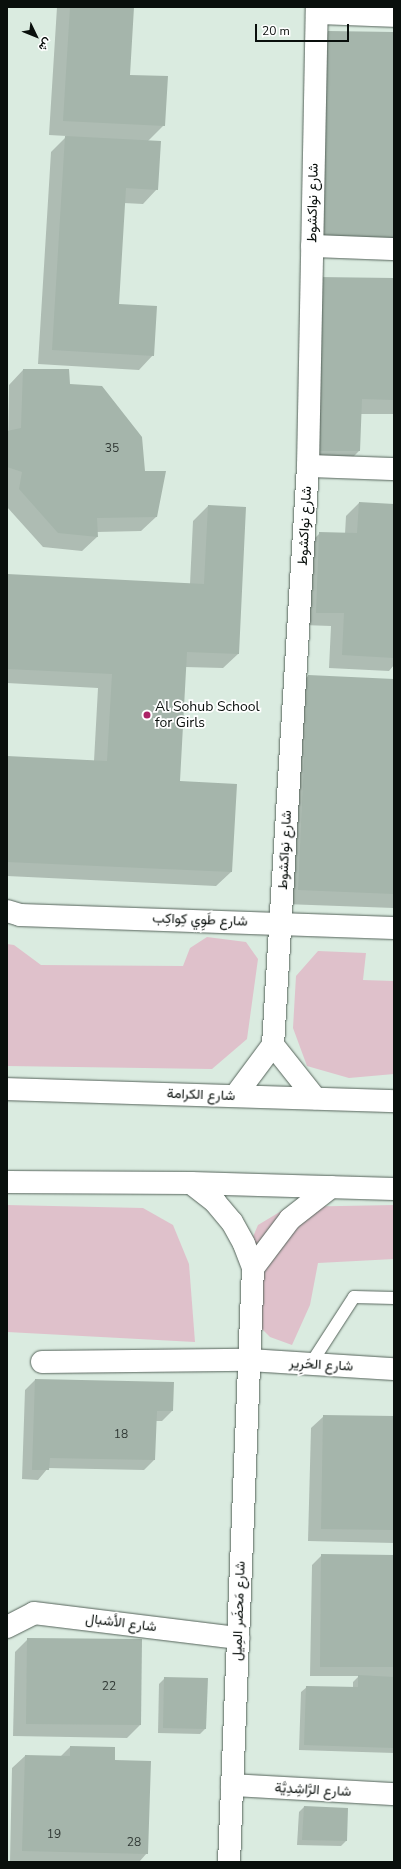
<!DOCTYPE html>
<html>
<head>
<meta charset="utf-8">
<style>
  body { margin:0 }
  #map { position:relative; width:401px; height:1869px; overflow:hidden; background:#daebe0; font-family:"Nunito Sans",Vazirmatn,sans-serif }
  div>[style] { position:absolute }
  .green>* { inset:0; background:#dfc1cb }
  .shadow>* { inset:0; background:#0003 }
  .building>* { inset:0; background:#a5b5ab }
  .roads { filter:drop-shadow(0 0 1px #56645b) drop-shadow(0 0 1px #56645b) }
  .service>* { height:12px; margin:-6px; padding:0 6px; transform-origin:6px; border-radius:6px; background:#fff }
  .minor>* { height:22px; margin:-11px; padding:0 11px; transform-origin:11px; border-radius:11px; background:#fff }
  .secondary>* { height:22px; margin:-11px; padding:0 11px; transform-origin:11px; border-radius:11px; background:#fff }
  .dots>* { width:11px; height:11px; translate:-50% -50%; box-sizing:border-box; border:2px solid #fff; border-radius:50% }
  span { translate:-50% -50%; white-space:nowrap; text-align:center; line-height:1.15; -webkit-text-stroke:3.5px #fff; paint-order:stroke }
  .number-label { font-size:12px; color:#303834 }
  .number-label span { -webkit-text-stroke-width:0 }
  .street-label { font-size:14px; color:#090f0c }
  .poi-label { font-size:14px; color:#090f0c }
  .left { translate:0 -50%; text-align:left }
  .frame { position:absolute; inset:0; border:8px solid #090f0c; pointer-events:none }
  .north { position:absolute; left:16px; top:16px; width:40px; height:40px; -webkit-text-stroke:3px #fff; paint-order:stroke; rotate:133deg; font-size:11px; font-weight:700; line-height:16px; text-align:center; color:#090f0c }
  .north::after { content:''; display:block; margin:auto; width:14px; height:18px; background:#090f0c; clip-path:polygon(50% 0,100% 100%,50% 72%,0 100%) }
  .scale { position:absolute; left:255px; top:24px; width:94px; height:18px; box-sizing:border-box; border:2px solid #090f0c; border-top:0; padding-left:5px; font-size:12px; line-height:14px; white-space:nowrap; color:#090f0c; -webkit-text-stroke:3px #fff; paint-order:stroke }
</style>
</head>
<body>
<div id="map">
  <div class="green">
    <div style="clip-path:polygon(207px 937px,246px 942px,258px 959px,247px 1039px,212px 1069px,7px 1066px,7px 944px,14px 945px,41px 965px,183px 966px,190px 948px)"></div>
    <div style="clip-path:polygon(318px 951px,366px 953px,363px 980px,394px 981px,394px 1074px,349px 1078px,307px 1066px,293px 1028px,296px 976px)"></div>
    <div style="clip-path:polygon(7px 1205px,143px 1208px,173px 1225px,189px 1264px,195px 1342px,7px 1332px)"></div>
    <div style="clip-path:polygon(394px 1205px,394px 1259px,318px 1263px,310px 1305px,292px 1345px,270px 1337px,246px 1313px,246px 1253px,258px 1225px,288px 1207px)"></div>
  </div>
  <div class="shadow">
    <div style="clip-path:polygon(57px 7px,133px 7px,129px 76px,164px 125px,148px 141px,157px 189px,143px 204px,124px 203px,118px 305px,153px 355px,139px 370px,38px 364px,51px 152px,67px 136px,49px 135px)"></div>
    <div style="clip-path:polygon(328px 32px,394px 33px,394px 257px,310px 256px,314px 47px)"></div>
    <div style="clip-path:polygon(394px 279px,394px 414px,360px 414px,359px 451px,345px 465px,300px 465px)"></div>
    <div style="clip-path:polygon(23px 370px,145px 472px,156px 517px,141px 531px,96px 532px,97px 537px,82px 551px,43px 547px,7px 507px,9px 385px)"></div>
    <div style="clip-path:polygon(359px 503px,394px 505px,394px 665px,389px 671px,329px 668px,331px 626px,303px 625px,307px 546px,320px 533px,345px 534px,346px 516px)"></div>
    <div style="clip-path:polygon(208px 506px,245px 508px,238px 654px,223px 668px,185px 667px,179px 782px,231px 872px,216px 886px,7px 876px,7px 757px,94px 761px,98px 688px,7px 683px,7px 575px,190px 584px,193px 521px)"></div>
    <div style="clip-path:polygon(308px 676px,394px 680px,394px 908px,284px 904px,294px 691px)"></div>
    <div style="clip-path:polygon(35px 1380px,172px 1411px,162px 1421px,156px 1421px,154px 1460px,144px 1470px,48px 1468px,38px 1480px,22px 1479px,25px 1390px)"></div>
    <div style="clip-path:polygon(324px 1416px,394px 1417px,394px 1543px,308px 1541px,311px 1428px)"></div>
    <div style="clip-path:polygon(322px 1555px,394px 1556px,394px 1753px,299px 1750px,301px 1692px,307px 1687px,353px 1688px,353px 1682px,359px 1676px,310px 1676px,312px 1565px)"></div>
    <div style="clip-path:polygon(28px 1639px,140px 1725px,127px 1738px,13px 1736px,15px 1652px)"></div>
    <div style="clip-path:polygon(165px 1678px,205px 1729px,200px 1734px,158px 1733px,159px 1684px)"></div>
    <div style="clip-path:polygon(70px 1747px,114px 1761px,147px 1853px,139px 1862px,10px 1862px,12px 1768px,25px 1756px,61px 1756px)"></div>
    <div style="clip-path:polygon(304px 1807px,346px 1841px,341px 1846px,297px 1845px,299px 1812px)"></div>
  </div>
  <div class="building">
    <div style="clip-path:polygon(70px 7px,134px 7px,130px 75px,168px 76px,165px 126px,63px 121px)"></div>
    <div style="clip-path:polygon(328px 31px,394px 32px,394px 243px,324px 242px)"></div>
    <div style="clip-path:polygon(65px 136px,161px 141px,158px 190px,126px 188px,119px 304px,157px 306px,154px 356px,52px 350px)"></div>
    <div style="clip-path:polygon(317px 277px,394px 278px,394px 400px,362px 399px,360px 451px,314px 451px)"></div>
    <div style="clip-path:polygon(23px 369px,69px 369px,70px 384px,102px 386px,142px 437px,145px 471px,166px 471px,157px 517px,97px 518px,98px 537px,58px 533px,19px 489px,22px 472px,7px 467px,7px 431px,21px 428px)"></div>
    <div style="clip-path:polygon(359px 502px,394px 504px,394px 658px,342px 655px,344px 613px,316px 613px,319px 532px,357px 533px)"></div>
    <div style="clip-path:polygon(208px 505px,246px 507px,239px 654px,187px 652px,180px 781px,237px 784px,232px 872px,7px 862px,7px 756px,107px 761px,112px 674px,7px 669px,7px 574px,204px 584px)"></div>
    <div style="clip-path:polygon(308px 675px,394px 679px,394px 894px,298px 890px)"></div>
    <div style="clip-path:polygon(35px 1379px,174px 1382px,173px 1411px,157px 1411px,155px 1460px,50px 1458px,49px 1470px,32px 1470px)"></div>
    <div style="clip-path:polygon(323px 1415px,394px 1416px,394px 1530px,321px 1529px)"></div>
    <div style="clip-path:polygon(321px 1554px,394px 1555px,394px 1667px,320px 1667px)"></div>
    <div style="clip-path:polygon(27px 1638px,142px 1639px,141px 1725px,26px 1724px)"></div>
    <div style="clip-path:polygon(358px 1675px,394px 1677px,394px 1748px,304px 1745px,306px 1686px,358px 1687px)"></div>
    <div style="clip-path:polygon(164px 1677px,208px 1678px,206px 1729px,163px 1728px)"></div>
    <div style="clip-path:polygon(70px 1746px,115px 1747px,115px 1760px,151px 1761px,148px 1854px,22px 1851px,25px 1755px,70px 1756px)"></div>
    <div style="clip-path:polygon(304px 1806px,348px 1808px,347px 1841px,302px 1840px)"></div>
  </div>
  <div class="roads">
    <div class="service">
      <div style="left:310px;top:1365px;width:81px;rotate:-57.1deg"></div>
      <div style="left:354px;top:1297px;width:40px;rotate:1.4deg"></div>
    </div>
    <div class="minor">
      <div style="left:317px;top:13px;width:77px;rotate:2.2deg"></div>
      <div style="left:312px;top:246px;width:82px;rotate:2.1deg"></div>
      <div style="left:308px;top:466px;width:86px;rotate:2deg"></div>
      <div style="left:7px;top:911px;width:14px;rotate:17deg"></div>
      <div style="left:20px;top:915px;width:374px;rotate:2deg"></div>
      <div style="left:273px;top:1045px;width:68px;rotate:51.6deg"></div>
      <div style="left:235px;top:1096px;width:64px;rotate:-53.3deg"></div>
      <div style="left:273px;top:1045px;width:580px;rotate:-86.54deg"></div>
      <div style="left:308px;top:466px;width:459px;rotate:-88.9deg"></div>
      <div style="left:191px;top:1183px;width:31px;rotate:38deg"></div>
      <div style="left:215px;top:1202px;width:26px;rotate:50deg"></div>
      <div style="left:232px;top:1222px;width:25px;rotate:61deg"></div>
      <div style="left:244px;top:1244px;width:26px;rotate:69deg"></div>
      <div style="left:253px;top:1268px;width:594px;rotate:92.31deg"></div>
      <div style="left:253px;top:1268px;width:61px;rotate:-52.9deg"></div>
      <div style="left:290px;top:1219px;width:52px;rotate:-38deg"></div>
      <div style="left:42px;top:1362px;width:207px;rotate:-0.6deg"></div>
      <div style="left:249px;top:1360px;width:145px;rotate:3.6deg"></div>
      <div style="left:7px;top:1627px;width:30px;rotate:-27deg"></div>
      <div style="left:34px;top:1613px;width:206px;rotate:7deg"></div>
      <div style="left:232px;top:1785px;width:162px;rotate:3.2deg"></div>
    </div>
    <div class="secondary">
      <div style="left:7px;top:1089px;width:387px;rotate:1.8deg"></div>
      <div style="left:7px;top:1182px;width:184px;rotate:0.3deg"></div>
      <div style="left:191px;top:1183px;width:203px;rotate:1.7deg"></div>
    </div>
  </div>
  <div class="dots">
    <div style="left:147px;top:715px;background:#ac2367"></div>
  </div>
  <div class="number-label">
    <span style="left:112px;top:449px">35</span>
    <span style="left:121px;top:1435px">18</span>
    <span style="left:109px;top:1687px">22</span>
    <span style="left:54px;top:1835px">19</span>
    <span style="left:134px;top:1843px">28</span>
  </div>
  <div class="street-label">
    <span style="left:313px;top:203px;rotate:-89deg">شارع نواكشوط</span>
    <span style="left:305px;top:526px;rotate:-87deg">شارع نواكشوط</span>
    <span style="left:285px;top:850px;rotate:-87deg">شارع نواكشوط</span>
    <span style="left:200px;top:920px;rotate:2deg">شارع طَوِي كِواكِب</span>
    <span style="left:201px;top:1095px;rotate:2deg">شارع الكرامة</span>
    <span style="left:321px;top:1365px;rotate:3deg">شارع الحَرِير</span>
    <span style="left:239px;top:1611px;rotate:-88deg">شارع مَحضَر المِيل</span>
    <span style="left:121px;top:1623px;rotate:7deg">شارع الأشبال</span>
    <span style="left:313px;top:1790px;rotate:3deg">شارع الرَّاشِدِيَّة</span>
  </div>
  <div class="poi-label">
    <span class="left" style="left:155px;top:715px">Al Sohub School<br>for Girls</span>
  </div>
  <div class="frame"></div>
  <div class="north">ش</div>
  <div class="scale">20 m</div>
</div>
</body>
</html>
